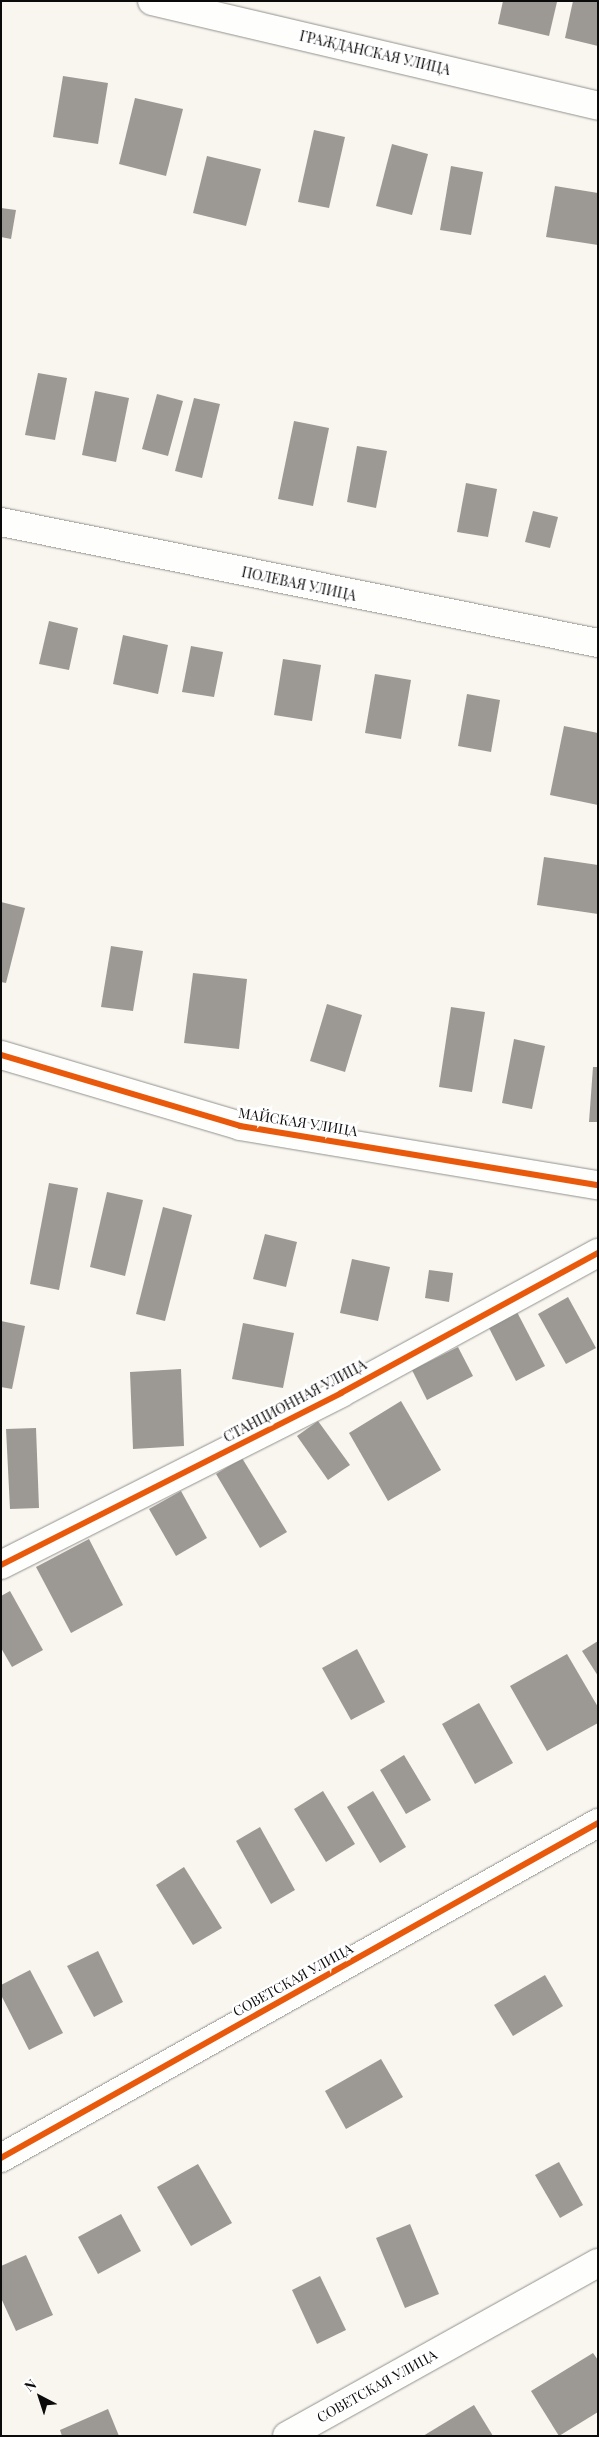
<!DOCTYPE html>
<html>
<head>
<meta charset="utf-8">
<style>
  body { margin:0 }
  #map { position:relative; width:599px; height:2437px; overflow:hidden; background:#f9f6ef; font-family:"Playfair Display",serif }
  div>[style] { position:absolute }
  .building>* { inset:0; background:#9c9995 }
  .roads { filter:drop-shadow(0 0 1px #92918e) drop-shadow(0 0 1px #92918e) }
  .minor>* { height:28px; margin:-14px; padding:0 14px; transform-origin:14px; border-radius:14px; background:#fefefd }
  .cycleway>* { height:6px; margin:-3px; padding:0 3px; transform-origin:3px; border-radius:3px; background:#e8590c }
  span { translate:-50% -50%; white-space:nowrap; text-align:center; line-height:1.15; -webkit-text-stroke:5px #fff; paint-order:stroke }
  .street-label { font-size:14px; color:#0b0b0b }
  .frame { position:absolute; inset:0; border:2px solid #0b0b0b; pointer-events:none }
  .north { position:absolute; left:15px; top:2372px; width:50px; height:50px; -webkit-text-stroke:4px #fff; paint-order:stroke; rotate:320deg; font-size:14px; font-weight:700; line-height:20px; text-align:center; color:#0b0b0b }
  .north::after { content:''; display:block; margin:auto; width:18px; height:22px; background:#0b0b0b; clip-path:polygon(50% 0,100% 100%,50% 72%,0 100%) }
</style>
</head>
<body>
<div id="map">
  <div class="building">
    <div style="clip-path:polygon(503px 1px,557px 2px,549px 36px,498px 24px)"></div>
    <div style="clip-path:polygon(573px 1px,598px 1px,598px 46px,565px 38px)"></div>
    <div style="clip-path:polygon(63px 76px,108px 83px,98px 144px,53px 137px)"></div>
    <div style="clip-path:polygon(135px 98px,183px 109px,166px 176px,119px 164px)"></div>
    <div style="clip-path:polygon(314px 130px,345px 137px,329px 208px,298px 202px)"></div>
    <div style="clip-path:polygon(392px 144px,428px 154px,412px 215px,376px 206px)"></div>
    <div style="clip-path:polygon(207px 156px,261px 169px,246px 226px,193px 213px)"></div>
    <div style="clip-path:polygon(451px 166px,483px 172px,471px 235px,440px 230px)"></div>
    <div style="clip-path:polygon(555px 186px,598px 193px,598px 245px,546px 237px)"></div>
    <div style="clip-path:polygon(1px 208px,16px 210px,11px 239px,1px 237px)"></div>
    <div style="clip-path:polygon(38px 373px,67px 378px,55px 440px,25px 435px)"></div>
    <div style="clip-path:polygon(95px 391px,129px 398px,116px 462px,82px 455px)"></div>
    <div style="clip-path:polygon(157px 394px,183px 401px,168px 456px,142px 449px)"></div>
    <div style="clip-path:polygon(194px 398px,220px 404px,202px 478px,175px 471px)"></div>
    <div style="clip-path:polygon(294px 421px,329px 428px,313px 506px,278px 499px)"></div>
    <div style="clip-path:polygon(357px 446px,387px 451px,376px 508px,347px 502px)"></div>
    <div style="clip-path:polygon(466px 483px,497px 489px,488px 537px,457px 532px)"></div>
    <div style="clip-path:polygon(533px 511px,558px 517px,550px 548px,525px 542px)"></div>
    <div style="clip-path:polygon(49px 621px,78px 628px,69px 670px,39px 664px)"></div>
    <div style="clip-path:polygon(123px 635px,168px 645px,158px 694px,113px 684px)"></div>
    <div style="clip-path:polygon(191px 646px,223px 652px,214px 697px,182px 692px)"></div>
    <div style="clip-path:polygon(283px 659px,321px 665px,312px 721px,274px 715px)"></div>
    <div style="clip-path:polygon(375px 674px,411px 680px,401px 739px,365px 733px)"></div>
    <div style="clip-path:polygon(467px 694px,500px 700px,491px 752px,458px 746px)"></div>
    <div style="clip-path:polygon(564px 726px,598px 733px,598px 805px,550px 795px)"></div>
    <div style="clip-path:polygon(544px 857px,598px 865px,598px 914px,537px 905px)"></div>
    <div style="clip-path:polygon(1px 902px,25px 908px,6px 983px,1px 982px)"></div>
    <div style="clip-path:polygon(111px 946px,143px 951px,133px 1011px,101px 1007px)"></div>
    <div style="clip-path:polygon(193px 973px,247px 979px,239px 1049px,184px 1043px)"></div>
    <div style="clip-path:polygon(327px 1004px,362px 1015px,345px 1072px,310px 1061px)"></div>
    <div style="clip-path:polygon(451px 1007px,485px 1012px,472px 1092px,439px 1087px)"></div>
    <div style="clip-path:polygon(514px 1039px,545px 1046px,532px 1109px,502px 1103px)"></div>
    <div style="clip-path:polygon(593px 1067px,598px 1067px,598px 1122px,589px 1122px)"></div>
    <div style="clip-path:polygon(49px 1183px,78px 1188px,59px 1290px,30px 1284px)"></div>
    <div style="clip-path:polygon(107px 1192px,143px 1200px,125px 1276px,90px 1267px)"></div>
    <div style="clip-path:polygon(163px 1207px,192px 1215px,165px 1321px,136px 1314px)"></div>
    <div style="clip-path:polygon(265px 1234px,297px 1242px,286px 1287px,253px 1279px)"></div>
    <div style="clip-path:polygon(352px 1259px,390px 1267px,378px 1321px,340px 1313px)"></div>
    <div style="clip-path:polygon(429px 1270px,453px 1273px,449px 1302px,425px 1298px)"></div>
    <div style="clip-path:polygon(568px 1297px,596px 1348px,566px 1364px,538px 1314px)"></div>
    <div style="clip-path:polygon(517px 1312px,545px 1366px,516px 1381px,488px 1326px)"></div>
    <div style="clip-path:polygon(1px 1321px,25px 1326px,12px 1389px,1px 1387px)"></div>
    <div style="clip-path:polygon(243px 1323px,294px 1333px,283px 1388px,232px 1379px)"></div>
    <div style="clip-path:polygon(458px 1347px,473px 1376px,427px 1400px,412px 1370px)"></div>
    <div style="clip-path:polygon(181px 1369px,184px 1446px,133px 1449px,130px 1372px)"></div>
    <div style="clip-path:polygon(401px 1401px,441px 1470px,388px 1501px,349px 1433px)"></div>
    <div style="clip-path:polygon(318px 1421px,350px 1465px,328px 1480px,297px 1436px)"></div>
    <div style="clip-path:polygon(36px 1428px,39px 1508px,10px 1509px,6px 1429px)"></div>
    <div style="clip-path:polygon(242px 1458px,287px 1532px,260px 1548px,216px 1474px)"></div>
    <div style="clip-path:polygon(181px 1491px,207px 1538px,176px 1556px,149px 1509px)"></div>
    <div style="clip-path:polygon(89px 1539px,123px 1605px,71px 1633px,36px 1567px)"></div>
    <div style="clip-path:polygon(10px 1591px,43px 1650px,12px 1667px,1px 1648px,1px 1596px)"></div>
    <div style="clip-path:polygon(598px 1641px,598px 1676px,582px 1651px)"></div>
    <div style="clip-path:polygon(357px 1649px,385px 1702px,351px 1720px,322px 1668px)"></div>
    <div style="clip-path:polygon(567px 1654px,598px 1707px,598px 1723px,547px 1751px,510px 1686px)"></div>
    <div style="clip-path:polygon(479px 1703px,513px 1763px,475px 1784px,442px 1724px)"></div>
    <div style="clip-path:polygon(404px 1755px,431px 1800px,406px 1814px,380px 1770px)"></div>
    <div style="clip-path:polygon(323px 1791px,355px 1844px,326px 1862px,294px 1809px)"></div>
    <div style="clip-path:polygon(373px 1791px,406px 1847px,380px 1863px,347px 1807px)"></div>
    <div style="clip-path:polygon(260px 1827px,295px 1890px,271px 1904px,236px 1841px)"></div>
    <div style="clip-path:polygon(184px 1867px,222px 1928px,193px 1945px,156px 1885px)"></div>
    <div style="clip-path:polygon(98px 1951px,123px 2002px,94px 2017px,67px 1966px)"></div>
    <div style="clip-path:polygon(30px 1970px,63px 2033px,29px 2050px,1px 1995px,1px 1985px)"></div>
    <div style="clip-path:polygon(545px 1975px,563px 2006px,513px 2036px,494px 2005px)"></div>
    <div style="clip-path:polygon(381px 2059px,403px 2097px,346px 2129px,325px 2091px)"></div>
    <div style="clip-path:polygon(559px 2162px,583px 2205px,560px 2218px,535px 2175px)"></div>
    <div style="clip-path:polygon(198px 2164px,232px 2223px,191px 2246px,157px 2187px)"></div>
    <div style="clip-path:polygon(121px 2214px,141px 2251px,98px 2274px,78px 2237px)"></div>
    <div style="clip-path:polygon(410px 2224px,439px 2294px,405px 2308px,376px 2238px)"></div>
    <div style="clip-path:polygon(26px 2255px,53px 2315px,16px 2331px,1px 2298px,1px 2266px)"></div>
    <div style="clip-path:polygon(320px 2276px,346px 2330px,317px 2344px,292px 2290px)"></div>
    <div style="clip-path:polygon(593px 2353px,598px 2360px,598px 2412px,559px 2436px,531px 2391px)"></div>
    <div style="clip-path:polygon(474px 2405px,493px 2436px,423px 2436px)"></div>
    <div style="clip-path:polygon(108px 2409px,119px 2436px,62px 2436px,60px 2430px)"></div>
  </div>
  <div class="roads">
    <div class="minor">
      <div style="left:152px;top:1px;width:458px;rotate:13.2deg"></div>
      <div style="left:1px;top:522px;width:609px;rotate:11.46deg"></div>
      <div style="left:1px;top:1055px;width:249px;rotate:16.5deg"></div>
      <div style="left:240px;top:1126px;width:363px;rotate:9.4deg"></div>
      <div style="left:1px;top:1565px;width:381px;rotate:-26.8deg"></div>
      <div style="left:341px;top:1393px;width:293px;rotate:-28.6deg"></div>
      <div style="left:1px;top:2158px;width:685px;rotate:-29.3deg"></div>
      <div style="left:287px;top:2436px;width:356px;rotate:-29.1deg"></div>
    </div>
  </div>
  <div class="cycleway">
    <div style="left:1px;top:1055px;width:249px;rotate:16.5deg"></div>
    <div style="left:240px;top:1126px;width:363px;rotate:9.4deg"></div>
    <div style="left:1px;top:1565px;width:381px;rotate:-26.8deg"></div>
    <div style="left:341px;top:1393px;width:293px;rotate:-28.6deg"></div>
    <div style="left:1px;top:2158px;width:685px;rotate:-29.3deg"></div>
  </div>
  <div class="street-label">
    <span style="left:375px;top:53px;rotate:13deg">ГРАЖДАНСКАЯ УЛИЦА</span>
    <span style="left:299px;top:584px;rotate:12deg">ПОЛЕВАЯ УЛИЦА</span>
    <span style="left:298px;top:1122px;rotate:9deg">МАЙСКАЯ УЛИЦА</span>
    <span style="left:295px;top:1401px;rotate:-28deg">СТАНЦИОННАЯ УЛИЦА</span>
    <span style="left:293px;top:1980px;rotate:-29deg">СОВЕТСКАЯ УЛИЦА</span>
    <span style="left:377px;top:2386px;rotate:-29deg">СОВЕТСКАЯ УЛИЦА</span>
  </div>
  <div class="frame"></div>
  <div class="north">N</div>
</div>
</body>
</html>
